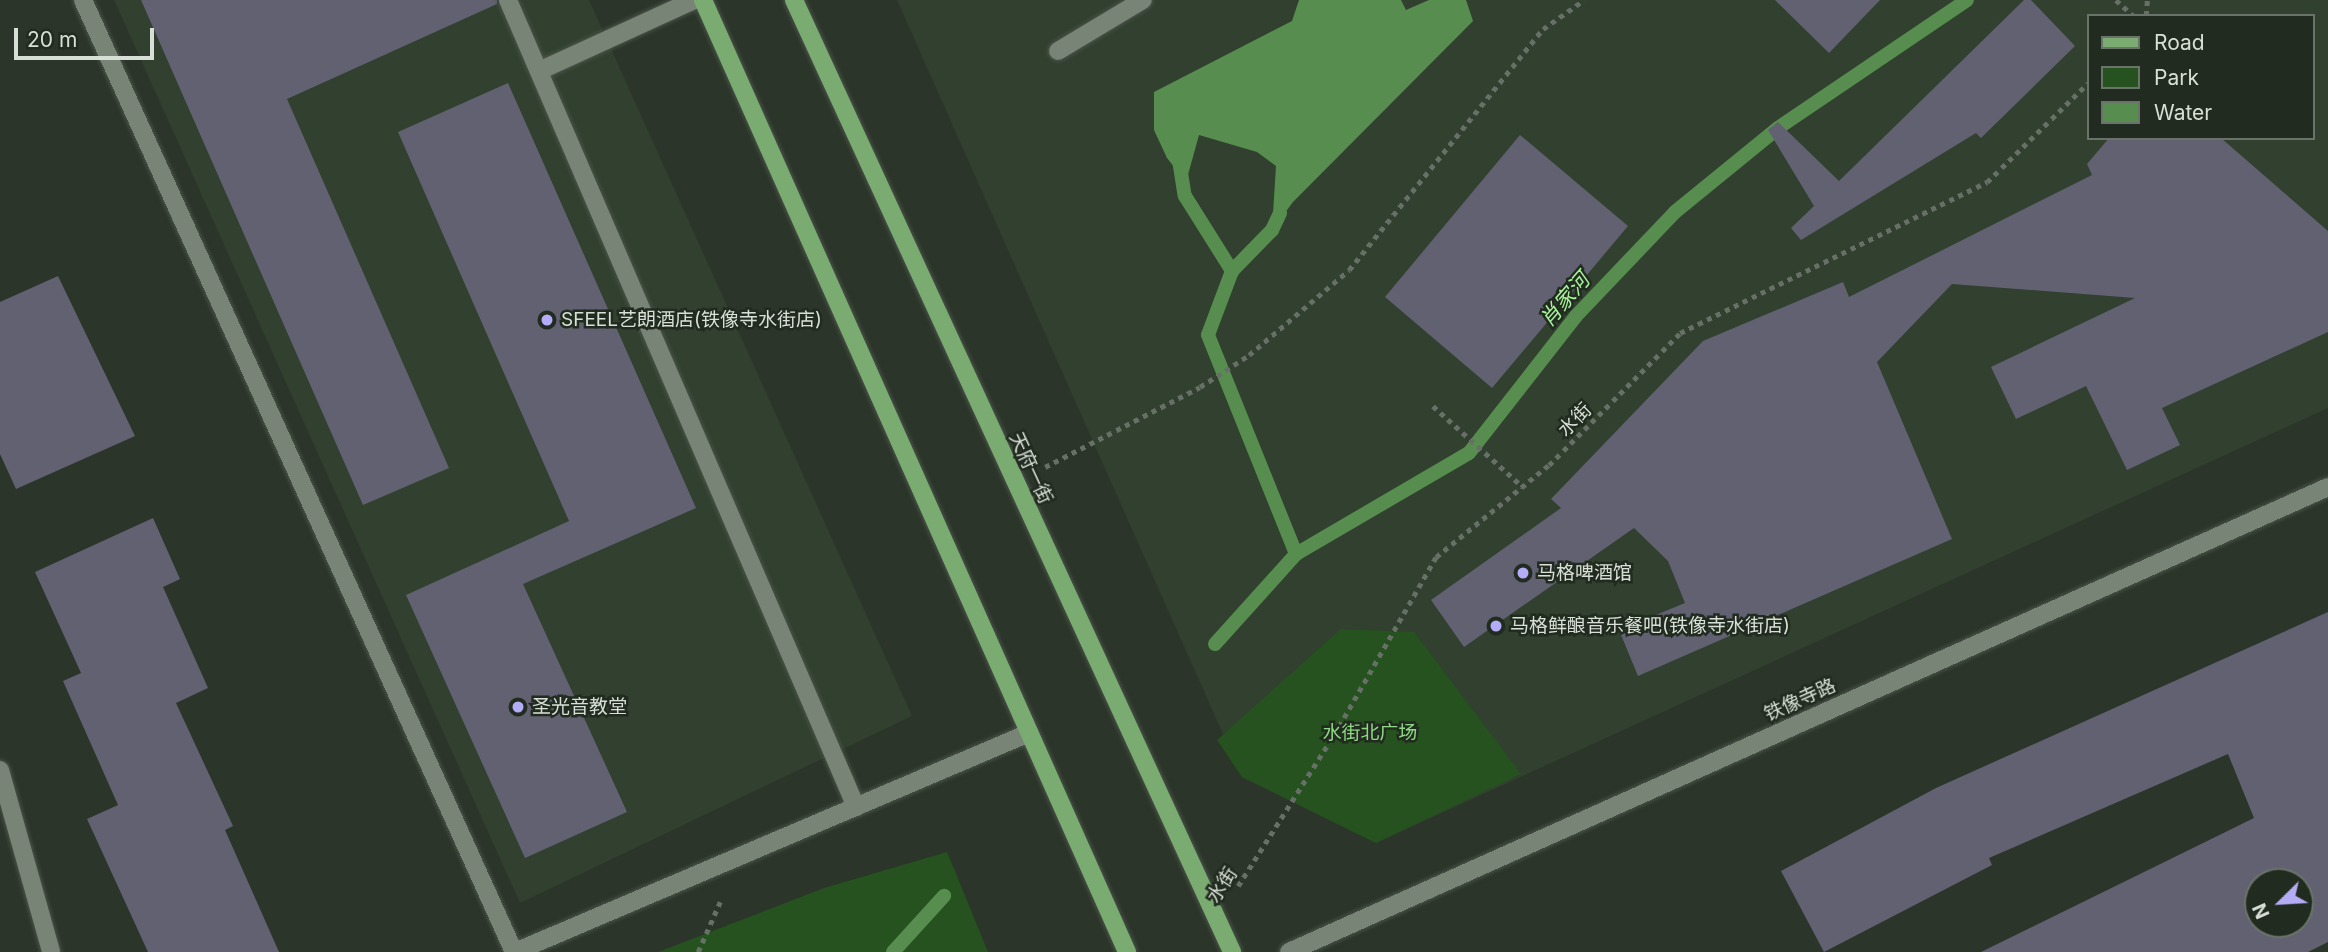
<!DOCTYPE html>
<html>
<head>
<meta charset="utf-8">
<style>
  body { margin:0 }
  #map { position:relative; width:2328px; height:952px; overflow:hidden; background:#2b3529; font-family:Inter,"Noto Sans SC",sans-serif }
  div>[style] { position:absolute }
  .built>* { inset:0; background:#31402f }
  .green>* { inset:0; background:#25521e }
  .water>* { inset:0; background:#578e4f }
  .stream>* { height:14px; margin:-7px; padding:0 7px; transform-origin:7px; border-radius:7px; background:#578e4f }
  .building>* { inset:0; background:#626171 }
  .path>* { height:4.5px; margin-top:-2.25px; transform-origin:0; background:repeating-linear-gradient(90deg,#677066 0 5px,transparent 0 10px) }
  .roads { filter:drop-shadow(0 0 2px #4a5349) drop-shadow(0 0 2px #4a5349) }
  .minor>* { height:18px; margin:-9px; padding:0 9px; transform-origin:9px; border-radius:9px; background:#788476 }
  .major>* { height:18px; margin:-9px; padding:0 9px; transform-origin:9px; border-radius:9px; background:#7aac72 }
  .dots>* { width:19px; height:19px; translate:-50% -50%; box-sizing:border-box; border:4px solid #212b1f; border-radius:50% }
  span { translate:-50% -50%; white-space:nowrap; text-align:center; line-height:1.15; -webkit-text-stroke:5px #212b1f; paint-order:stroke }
  .poi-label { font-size:19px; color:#d8dfd7 }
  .left { translate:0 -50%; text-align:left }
  .street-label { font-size:19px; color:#d8dfd7 }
  .park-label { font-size:19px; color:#8dd882 }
  .water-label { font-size:21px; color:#a7f39b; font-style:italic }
  .legend { position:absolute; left:2087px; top:14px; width:228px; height:126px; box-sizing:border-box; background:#212b1f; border:2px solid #6a7369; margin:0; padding:9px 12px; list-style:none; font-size:21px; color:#d8dfd7 }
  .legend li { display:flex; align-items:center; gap:14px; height:35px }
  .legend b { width:35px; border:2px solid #6a7369 }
  .north { position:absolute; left:2244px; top:868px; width:70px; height:70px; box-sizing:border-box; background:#212b1f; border:2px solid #6a7369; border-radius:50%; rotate:246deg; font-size:19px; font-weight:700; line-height:28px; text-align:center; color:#d8dfd7 }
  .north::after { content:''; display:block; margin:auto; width:24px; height:32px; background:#b5acf8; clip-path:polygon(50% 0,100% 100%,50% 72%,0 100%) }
  .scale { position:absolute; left:14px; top:28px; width:140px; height:32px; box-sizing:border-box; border:4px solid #d8dfd7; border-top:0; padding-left:9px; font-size:21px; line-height:24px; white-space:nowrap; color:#d8dfd7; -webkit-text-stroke:5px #212b1f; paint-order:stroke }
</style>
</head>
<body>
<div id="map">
  <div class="built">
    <div style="clip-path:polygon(114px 0,589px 0,912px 716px,520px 903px)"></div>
    <div style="clip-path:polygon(evenodd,897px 0,2328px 0,2328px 408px,1376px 843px,1242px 777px,897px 0,2088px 16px,2312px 16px,2312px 138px,2088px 138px,2088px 16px)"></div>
  </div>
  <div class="green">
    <div style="clip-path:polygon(1341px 629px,1414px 632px,1521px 774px,1376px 843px,1242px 777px,1217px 740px)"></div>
    <div style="clip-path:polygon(947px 852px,988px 952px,658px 952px,824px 888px)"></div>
  </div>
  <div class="water">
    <div style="clip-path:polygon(1299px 0,1401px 0,1406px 10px,1429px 0,1466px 0,1473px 21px,1293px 202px,1272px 230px,1276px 166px,1257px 152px,1199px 135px,1186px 182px,1167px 158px,1154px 130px,1154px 92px,1292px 21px)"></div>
  </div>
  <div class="stream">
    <div style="left:1179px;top:160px;width:36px;rotate:81deg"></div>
    <div style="left:1185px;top:196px;width:89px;rotate:57.9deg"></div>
    <div style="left:1280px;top:213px;width:19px;rotate:115deg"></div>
    <div style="left:1272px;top:230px;width:57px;rotate:134.3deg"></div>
    <div style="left:1232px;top:271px;width:68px;rotate:110.6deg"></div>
    <div style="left:1208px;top:335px;width:236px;rotate:68.1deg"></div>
    <div style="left:1215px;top:644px;width:121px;rotate:-48deg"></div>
    <div style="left:1296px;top:554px;width:200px;rotate:-30.3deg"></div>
    <div style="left:1469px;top:453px;width:174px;rotate:-52deg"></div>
    <div style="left:1576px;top:316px;width:144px;rotate:-46.4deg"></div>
    <div style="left:1675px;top:212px;width:133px;rotate:-39.2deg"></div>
    <div style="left:1778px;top:128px;width:228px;rotate:-34.1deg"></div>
    <div style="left:893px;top:952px;width:76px;rotate:-47.7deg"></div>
  </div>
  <div class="building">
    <div style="clip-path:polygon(141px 0,497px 0,497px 4px,287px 99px,449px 468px,363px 505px)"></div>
    <div style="clip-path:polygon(1775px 0,1880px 0,1829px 53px)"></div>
    <div style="clip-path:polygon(2024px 0,2031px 0,2075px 46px,1981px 138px,1976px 133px,1801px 240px,1791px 228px,1814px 206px,1768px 130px,1778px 122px,1839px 181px)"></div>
    <div style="clip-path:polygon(508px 83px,696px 508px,523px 584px,627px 812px,525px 858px,406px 595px,569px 521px,398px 132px)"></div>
    <div style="clip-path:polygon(1520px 135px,1628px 226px,1492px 388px,1385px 297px)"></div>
    <div style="clip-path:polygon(2109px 138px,2221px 138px,2328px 231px,2328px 332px,2162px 408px,2180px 445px,2127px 470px,2086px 386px,2016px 419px,1991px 367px,2135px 298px,1952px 284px,1877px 362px,1952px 539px,1638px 676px,1619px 630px,1685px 603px,1668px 561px,1634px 528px,1464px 647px,1431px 600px,1561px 508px,1551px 499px,1703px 341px,1843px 282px,1849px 297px,2092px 175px,2087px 164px)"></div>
    <div style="clip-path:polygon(58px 276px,135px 436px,16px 489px,0 454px,0 302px)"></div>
    <div style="clip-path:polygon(153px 518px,180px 579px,163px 587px,208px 688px,176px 703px,233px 826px,225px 830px,279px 952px,148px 952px,87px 819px,118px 805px,63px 681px,81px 673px,35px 572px)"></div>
    <div style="clip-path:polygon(evenodd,2328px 612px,2328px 942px,2308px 952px,1981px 952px,2254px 818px,2228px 754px,1989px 858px,1992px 865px,1824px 952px,1781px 871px,1936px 788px,2328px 612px,2258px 882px,2300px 882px,2300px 924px,2258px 924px,2258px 882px)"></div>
  </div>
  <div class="path">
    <div style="left:2116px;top:0;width:24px;rotate:42deg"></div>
    <div style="left:2146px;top:16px;width:16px;rotate:-86deg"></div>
    <div style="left:1433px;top:406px;width:121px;rotate:42deg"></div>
    <div style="left:1045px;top:467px;width:174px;rotate:-27.3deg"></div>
    <div style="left:1200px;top:387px;width:59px;rotate:-33.1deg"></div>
    <div style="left:1249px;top:355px;width:131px;rotate:-40.4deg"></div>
    <div style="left:1349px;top:270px;width:309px;rotate:-51.2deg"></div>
    <div style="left:1543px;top:29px;width:50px;rotate:-35.3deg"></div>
    <div style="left:1238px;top:886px;width:179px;rotate:-57.6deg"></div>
    <div style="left:1334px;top:735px;width:205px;rotate:-60.2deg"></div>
    <div style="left:1436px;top:557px;width:146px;rotate:-39.2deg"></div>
    <div style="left:1549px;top:465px;width:186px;rotate:-45.2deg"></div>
    <div style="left:1680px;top:333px;width:342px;rotate:-26.2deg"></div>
    <div style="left:1987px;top:182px;width:141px;rotate:-44.4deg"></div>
    <div style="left:698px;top:952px;width:55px;rotate:-66.3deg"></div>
  </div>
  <div class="roads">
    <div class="minor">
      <div style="left:83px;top:0;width:1045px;rotate:65.64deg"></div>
      <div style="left:508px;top:0;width:879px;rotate:66.67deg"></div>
      <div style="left:1058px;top:51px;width:99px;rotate:-31deg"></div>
      <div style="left:539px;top:71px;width:170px;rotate:-24.6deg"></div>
      <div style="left:0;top:770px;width:189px;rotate:74.3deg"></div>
      <div style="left:515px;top:952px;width:559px;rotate:-23.08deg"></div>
      <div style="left:1289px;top:952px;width:1138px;rotate:-24.11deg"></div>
    </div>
    <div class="major">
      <div style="left:703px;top:0;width:1042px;rotate:65.99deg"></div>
      <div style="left:794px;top:0;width:1048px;rotate:65.29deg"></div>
    </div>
  </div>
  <div class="dots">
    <div style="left:547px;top:320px;background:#b5acf8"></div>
    <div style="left:1523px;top:573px;background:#b5acf8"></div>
    <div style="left:1496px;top:626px;background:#b5acf8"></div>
    <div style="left:518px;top:707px;background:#b5acf8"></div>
  </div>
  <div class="poi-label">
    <span class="left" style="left:561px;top:320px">SFEEL艺朗酒店(铁像寺水街店)</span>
    <span class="left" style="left:1537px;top:573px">马格啤酒馆</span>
    <span class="left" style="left:1510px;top:626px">马格鲜酿音乐餐吧(铁像寺水街店)</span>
    <span class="left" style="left:532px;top:707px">圣光音教堂</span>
  </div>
  <div class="street-label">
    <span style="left:1575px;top:420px;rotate:-45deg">水街</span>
    <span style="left:1031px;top:468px;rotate:65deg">天府一街</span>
    <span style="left:1800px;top:700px;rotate:-24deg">铁像寺路</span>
    <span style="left:1222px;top:885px;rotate:-57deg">水街</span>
  </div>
  <div class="park-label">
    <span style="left:1370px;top:733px">水街北广场</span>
  </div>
  <div class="water-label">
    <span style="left:1565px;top:300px;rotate:-49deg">肖家河</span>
  </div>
  <ul class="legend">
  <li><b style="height:9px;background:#7aac72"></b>Road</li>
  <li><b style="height:19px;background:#25521e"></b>Park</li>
  <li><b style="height:19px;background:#578e4f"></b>Water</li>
  </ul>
  <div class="north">N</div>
  <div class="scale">20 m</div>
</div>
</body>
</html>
